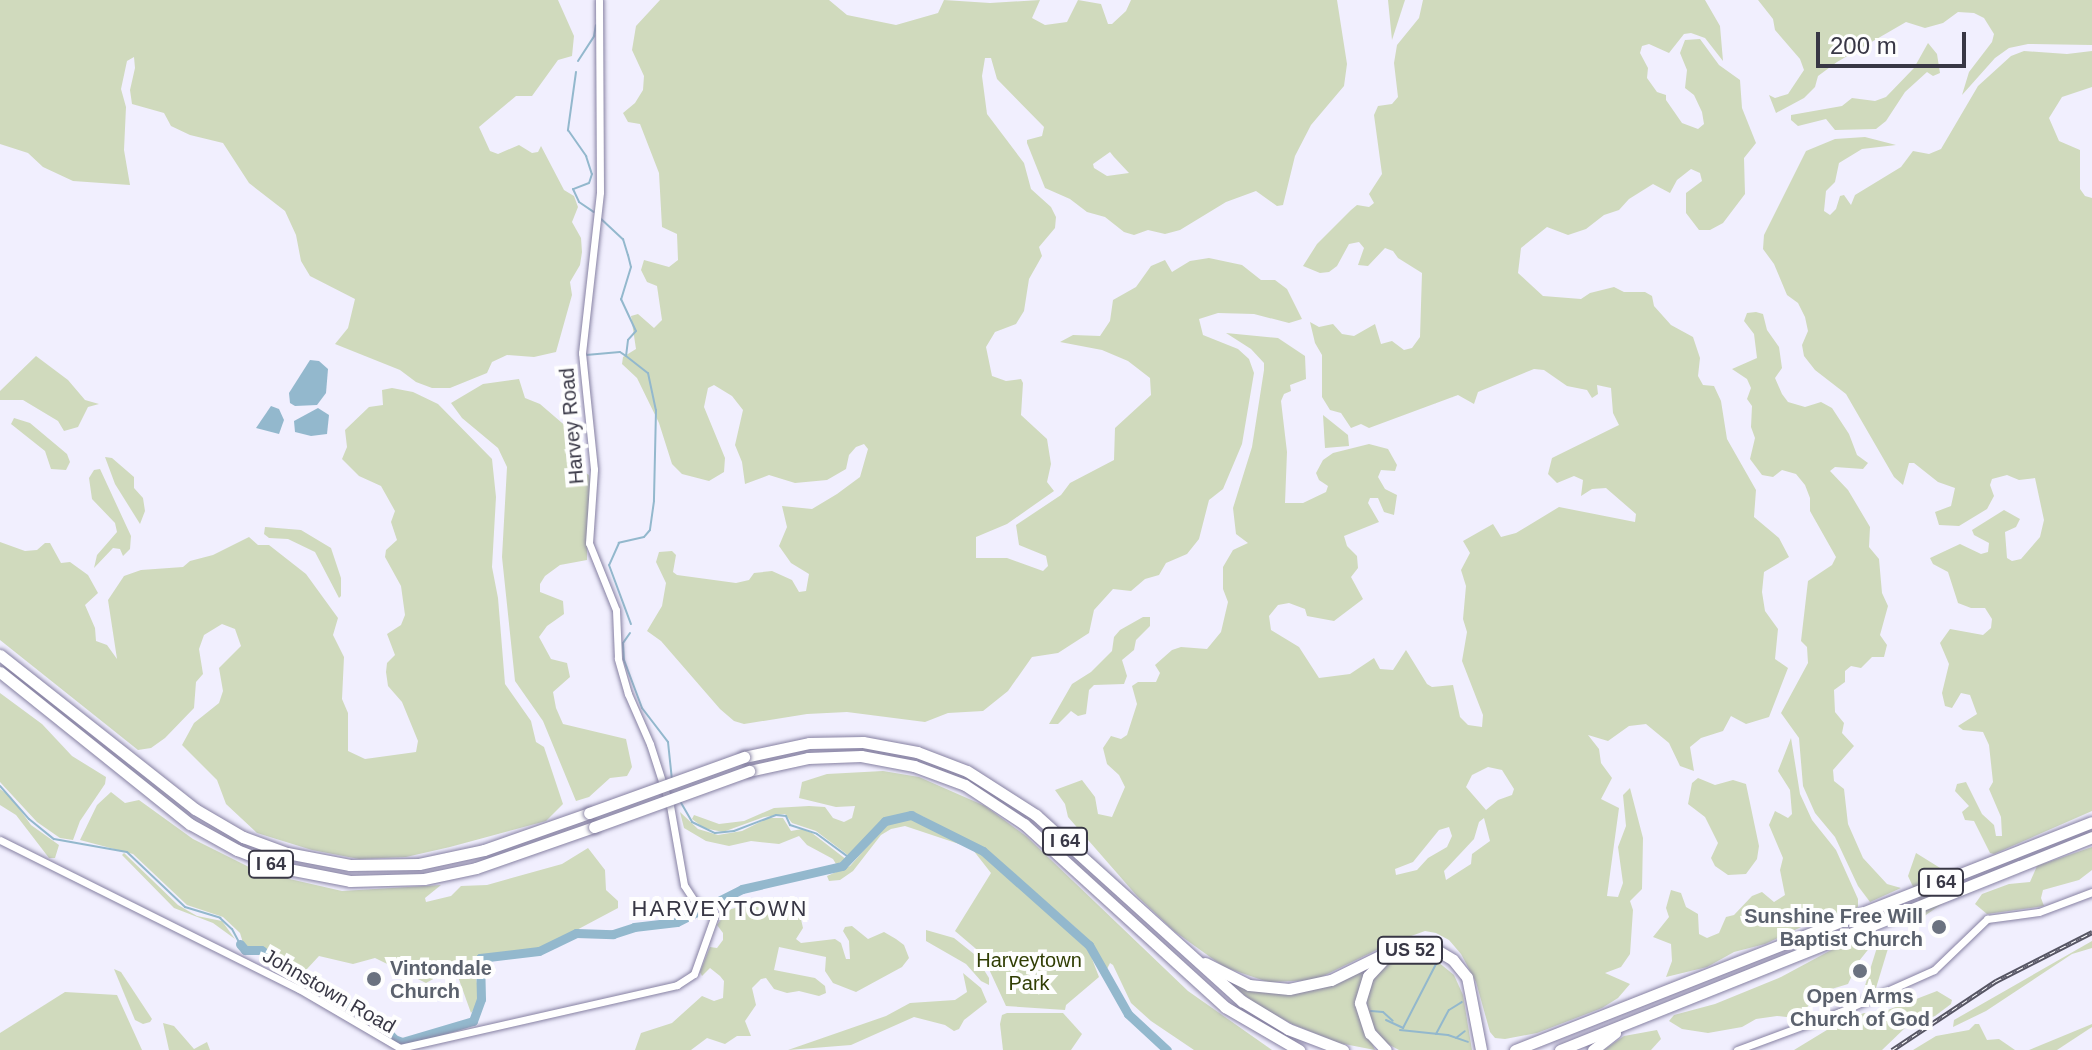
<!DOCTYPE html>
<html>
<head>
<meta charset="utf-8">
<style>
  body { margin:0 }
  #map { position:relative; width:2092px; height:1050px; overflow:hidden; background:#f1effe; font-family:Arial,sans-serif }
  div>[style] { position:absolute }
  .green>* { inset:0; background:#d0dabd }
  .water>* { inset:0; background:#93b8cd }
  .stream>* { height:2px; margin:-1px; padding:0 1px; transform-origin:1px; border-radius:1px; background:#93b8cd }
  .river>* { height:9px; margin:-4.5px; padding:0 4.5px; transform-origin:4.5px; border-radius:4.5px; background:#93b8cd }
  .roads { filter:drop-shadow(0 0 2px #8681a2) drop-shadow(0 0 2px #8681a2) }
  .tertiary>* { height:7px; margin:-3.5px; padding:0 3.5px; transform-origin:3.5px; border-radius:3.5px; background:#fff }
  .motorway>* { height:11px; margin:-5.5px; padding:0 5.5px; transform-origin:5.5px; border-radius:5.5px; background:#fff }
  .rail>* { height:5px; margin-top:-2.5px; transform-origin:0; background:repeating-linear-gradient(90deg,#fefefe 0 6px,#565563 0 12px); box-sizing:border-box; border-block:2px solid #565563 }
  .bridges { filter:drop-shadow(0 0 2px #8681a2) drop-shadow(0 0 2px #8681a2) }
  .motorway-bridge>* { height:11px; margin:-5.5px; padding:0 5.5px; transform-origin:5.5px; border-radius:5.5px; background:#fff }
  .dots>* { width:22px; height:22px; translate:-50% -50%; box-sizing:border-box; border:4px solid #fefefe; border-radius:50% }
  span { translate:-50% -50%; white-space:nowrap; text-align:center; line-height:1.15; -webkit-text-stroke:8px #fefefe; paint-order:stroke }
  .shield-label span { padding:2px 6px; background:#fefefe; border:2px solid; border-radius:6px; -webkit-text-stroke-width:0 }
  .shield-label { font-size:18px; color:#383745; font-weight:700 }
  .street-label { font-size:20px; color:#383745 }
  .worship-label { font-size:20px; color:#5b616d; font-weight:700 }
  .right { translate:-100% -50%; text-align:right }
  .left { translate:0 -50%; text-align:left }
  .park-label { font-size:20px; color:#313e04 }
  .neighbourhood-label { font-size:22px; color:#383745; letter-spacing:2px }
  .scale { position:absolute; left:1816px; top:32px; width:150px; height:36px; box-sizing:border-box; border:4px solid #383745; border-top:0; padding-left:10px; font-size:24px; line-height:28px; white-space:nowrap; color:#383745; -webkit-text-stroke:6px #fefefe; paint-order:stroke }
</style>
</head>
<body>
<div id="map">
  <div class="green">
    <div style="clip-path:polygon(0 0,558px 0,574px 36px,572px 56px,558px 60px,532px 96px,516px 96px,479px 127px,490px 151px,498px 154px,519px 145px,532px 153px,538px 152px,541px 146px,564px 190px,574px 196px,578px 207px,572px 222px,581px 238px,582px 252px,580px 265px,570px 282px,572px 295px,556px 352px,534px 357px,507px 355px,492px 362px,487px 373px,450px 388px,432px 388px,416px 382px,400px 370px,335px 344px,348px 328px,355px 299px,310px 276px,301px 261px,296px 235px,285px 211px,249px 183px,223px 143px,190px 135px,171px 126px,164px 113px,132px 104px,130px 90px,135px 68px,134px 57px,127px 61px,121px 89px,126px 107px,124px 150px,130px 185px,73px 181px,43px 167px,28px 153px,0 144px)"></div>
    <div style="clip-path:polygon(evenodd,660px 0,829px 0,847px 15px,896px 25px,938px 13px,944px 0,990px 3px,1040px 0,1032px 18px,1045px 25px,1067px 22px,1078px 0,1101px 4px,1108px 24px,1112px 24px,1126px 11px,1131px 0,1337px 0,1347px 64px,1344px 86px,1311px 125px,1295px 156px,1283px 205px,1277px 206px,1256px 191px,1226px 202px,1180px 230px,1165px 234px,1148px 230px,1134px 235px,1124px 232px,1105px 217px,1087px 212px,1070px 199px,1045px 188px,1027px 143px,1027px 140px,1042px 136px,1044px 127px,997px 79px,991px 58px,985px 58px,982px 76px,987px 114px,1024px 163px,1031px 189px,1051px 207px,1056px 217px,1055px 228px,1039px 247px,1042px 256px,1029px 279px,1024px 311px,1016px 324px,995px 332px,986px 347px,992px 376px,1006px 381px,1021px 379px,1023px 383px,1021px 415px,1047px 439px,1051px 464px,1047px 482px,1054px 491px,1007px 524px,976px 537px,976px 558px,1007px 558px,1043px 571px,1048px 566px,1046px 556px,1019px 545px,1016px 525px,1061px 495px,1070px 483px,1114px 460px,1115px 428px,1151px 395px,1150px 378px,1128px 361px,1102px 350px,1060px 342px,1073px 335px,1100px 336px,1110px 321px,1113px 300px,1136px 287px,1151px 266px,1165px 260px,1172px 272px,1190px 261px,1209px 258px,1242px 265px,1261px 280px,1275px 280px,1287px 289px,1302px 319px,1289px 323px,1254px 314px,1218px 313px,1199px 319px,1203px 335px,1238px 349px,1249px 359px,1254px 373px,1242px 444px,1223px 489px,1209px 500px,1199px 539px,1187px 554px,1166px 563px,1159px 575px,1145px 579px,1131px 591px,1113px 589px,1094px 610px,1089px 633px,1058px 653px,1032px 657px,1008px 691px,983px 711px,948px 713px,925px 722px,847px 712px,807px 714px,744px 724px,734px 721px,720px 709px,661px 641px,647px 631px,662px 606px,666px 583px,656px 562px,659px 552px,672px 551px,676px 555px,673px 572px,677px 575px,736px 583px,749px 580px,754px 573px,772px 571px,792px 580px,799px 592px,806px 591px,809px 574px,791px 563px,779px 546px,787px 527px,782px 506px,812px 509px,837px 494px,860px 477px,868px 449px,864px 444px,856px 447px,849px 455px,846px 469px,827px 480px,795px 483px,769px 475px,745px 484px,742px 462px,735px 445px,743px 410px,732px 396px,714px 385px,708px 388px,704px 407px,725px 458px,724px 472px,709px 481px,682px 474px,672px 464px,659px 423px,637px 378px,622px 364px,623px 357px,636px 349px,631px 316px,638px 314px,654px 328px,662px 320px,657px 286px,647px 282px,641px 270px,644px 260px,669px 267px,678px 260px,677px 234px,662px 227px,659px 173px,640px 124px,628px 122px,623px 113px,635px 103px,643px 90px,644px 76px,632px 50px,636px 26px,660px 0,1110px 152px,1114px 157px,1129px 173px,1107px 176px,1094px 168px,1093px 164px,1110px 152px)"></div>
    <div style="clip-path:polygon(1388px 0,1405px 0,1392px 40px)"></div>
    <div style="clip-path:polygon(evenodd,1423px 0,1705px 0,1720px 26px,1723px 61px,1705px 38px,1691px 33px,1684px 34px,1669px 53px,1649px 44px,1642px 46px,1640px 53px,1648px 68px,1647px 78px,1657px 92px,1666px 95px,1666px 100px,1682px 123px,1698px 129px,1704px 124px,1702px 112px,1694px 95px,1685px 88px,1687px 70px,1680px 53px,1685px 40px,1700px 39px,1719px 65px,1740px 80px,1742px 108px,1756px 143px,1744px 158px,1745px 194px,1723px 223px,1710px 230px,1699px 230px,1686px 213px,1686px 193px,1702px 181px,1700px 173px,1691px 169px,1677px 180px,1670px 193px,1653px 184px,1629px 199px,1619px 210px,1604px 215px,1586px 229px,1568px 235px,1547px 227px,1521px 248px,1518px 273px,1543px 296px,1581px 299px,1590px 293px,1614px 287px,1624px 292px,1645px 292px,1652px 296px,1654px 306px,1671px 325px,1693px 337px,1700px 358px,1698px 376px,1703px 385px,1714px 386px,1721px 401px,1727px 439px,1756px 490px,1754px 517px,1779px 538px,1789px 557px,1764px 572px,1762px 592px,1765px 611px,1778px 629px,1775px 659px,1788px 668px,1769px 717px,1746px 724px,1731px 716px,1723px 731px,1701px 738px,1690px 747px,1694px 771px,1680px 766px,1669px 743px,1646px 724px,1629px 726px,1608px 741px,1588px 735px,1599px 749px,1601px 763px,1612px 778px,1601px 799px,1619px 808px,1607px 896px,1618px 897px,1623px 883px,1618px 847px,1626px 826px,1623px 795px,1630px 788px,1643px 838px,1642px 889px,1630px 901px,1633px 910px,1630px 954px,1621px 967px,1605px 973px,1630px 984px,1618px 998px,1602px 1008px,1537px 1033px,1505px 1039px,1495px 1038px,1490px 1032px,1476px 982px,1461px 954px,1449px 940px,1436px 933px,1425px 931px,1389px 944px,1315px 980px,1268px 982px,1224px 967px,1174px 931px,1137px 896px,1068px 817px,1065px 804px,1055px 790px,1082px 780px,1095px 797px,1098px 814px,1112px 817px,1125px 787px,1119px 775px,1107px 764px,1103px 748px,1111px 736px,1121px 739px,1127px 735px,1137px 704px,1132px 686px,1138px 682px,1156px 682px,1160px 673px,1155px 665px,1172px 650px,1181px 647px,1207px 649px,1221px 632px,1228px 602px,1223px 589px,1223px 567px,1233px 550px,1248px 543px,1236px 534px,1233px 508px,1252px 447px,1264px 370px,1264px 363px,1251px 349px,1226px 333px,1278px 338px,1305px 356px,1306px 379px,1290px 385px,1291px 391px,1284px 394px,1281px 401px,1287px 452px,1285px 503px,1303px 503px,1326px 492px,1328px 486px,1319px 480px,1316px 473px,1323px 460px,1333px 453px,1369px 444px,1388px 449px,1397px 465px,1395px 471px,1381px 470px,1378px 477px,1385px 489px,1397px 495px,1394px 515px,1384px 512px,1378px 498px,1370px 498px,1368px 503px,1379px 522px,1344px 536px,1347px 546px,1357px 556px,1358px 568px,1351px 577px,1363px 599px,1334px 621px,1307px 616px,1305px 609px,1289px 603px,1278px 605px,1269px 616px,1271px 630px,1299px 647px,1319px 678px,1350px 674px,1374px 658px,1380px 669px,1393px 670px,1406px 650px,1427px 684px,1432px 687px,1453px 685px,1460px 717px,1468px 725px,1482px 727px,1483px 715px,1462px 661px,1467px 632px,1463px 619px,1466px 586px,1461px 570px,1470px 553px,1463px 541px,1493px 524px,1501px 537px,1516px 533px,1559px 507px,1635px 522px,1636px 514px,1606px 488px,1592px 489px,1581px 496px,1583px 480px,1574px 476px,1557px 483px,1548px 474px,1552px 458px,1619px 425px,1613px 413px,1611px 388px,1597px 385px,1598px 394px,1592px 398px,1587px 390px,1567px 386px,1544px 370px,1534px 369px,1478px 392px,1474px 404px,1458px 395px,1369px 428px,1361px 424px,1351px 428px,1341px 413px,1330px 410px,1322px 397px,1322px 355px,1315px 343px,1310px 322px,1319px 327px,1333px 324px,1342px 334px,1354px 336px,1375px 324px,1381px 344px,1392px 341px,1404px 350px,1412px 348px,1420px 337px,1422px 273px,1398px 258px,1393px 251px,1385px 248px,1368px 266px,1358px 265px,1364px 248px,1359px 242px,1349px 244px,1337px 266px,1329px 272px,1320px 273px,1303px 266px,1317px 244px,1351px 210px,1357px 205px,1369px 207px,1374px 203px,1369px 194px,1382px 174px,1374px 115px,1378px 106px,1392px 104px,1398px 97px,1394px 63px,1397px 45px,1419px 18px,1423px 0,1488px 767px,1502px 770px,1514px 789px,1512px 795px,1498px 800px,1486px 810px,1466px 787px,1472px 775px,1488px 767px,1423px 0,1484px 818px,1490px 841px,1472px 854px,1471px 864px,1446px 880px,1444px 871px,1474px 839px,1479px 822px,1484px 818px,1423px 0,1449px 827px,1452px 836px,1447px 847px,1428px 858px,1417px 870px,1396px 875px,1395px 869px,1413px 862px,1439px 830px,1449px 827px)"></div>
    <div style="clip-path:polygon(1758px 0,2092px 0,2092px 45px,2028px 44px,2009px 48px,1995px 58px,1962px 95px,1969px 72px,1992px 42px,1994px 34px,1984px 18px,1974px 13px,1958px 12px,1943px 23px,1925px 28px,1906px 22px,1837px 62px,1818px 76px,1815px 87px,1804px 98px,1776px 113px,1769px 95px,1775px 98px,1788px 94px,1804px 70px,1800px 59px,1775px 30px,1773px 19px)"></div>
    <div style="clip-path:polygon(1928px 43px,1937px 54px,1940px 73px,1933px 76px,1927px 72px,1905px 92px,1886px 121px,1876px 129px,1835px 130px,1826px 119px,1798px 126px,1791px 120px,1791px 115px,1842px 106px,1852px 98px,1875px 101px,1886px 97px,1914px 68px)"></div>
    <div style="clip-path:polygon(2024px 51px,2067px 54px,2092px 51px,2092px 87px,2062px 97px,2049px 118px,2059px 141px,2080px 150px,2080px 189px,2085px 196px,2092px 198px,2092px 811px,1994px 854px,1990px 853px,1974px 821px,1965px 820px,1962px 812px,1969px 806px,1955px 791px,1957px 784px,1966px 782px,1982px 814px,1994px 825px,1996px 836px,2002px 836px,2001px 817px,1989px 789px,1993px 782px,1989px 745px,1983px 732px,1963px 730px,1958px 726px,1977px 714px,1970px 695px,1961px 693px,1952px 708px,1945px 706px,1942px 693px,1949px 664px,1940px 643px,1950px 629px,1983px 635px,1991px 628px,1992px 619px,1985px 608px,1971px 608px,1958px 603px,1948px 572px,1933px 564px,1930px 558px,1960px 544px,1981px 554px,1988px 552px,1989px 543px,1974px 535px,1972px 530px,2004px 510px,2020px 519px,2016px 527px,2005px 532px,2007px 558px,2012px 561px,2021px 559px,2040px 537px,2044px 520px,2035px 478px,2019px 480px,2007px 475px,1992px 479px,1990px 485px,1994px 496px,1987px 509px,1959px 526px,1939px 525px,1935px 512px,1951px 506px,1955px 488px,1938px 482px,1914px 463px,1909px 463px,1903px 485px,1894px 477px,1846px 394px,1815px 370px,1804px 356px,1802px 345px,1808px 331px,1805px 317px,1798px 303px,1787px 295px,1774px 264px,1763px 249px,1764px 235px,1806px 151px,1835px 139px,1865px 137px,1896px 145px,1862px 149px,1839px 163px,1835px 182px,1826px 191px,1824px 211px,1830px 215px,1836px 209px,1840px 196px,1844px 195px,1851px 205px,1855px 195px,1901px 167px,1913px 151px,1929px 154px,1941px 149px,1978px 86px,2011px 56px)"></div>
    <div style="clip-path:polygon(1756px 312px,1763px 314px,1767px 330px,1779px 347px,1782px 368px,1775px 378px,1782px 394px,1788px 402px,1805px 407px,1821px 402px,1832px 408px,1849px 434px,1857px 455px,1868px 463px,1863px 469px,1835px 467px,1830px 471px,1848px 490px,1870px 527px,1869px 547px,1879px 559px,1882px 593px,1888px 606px,1880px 635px,1887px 645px,1884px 657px,1872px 657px,1861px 668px,1851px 666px,1845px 671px,1845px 682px,1834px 690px,1835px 712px,1844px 723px,1842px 733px,1854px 746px,1833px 770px,1834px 781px,1844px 789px,1848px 824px,1863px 858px,1887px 884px,1901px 888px,1870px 902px,1858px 886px,1835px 837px,1815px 813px,1803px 786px,1799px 738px,1781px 713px,1808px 663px,1807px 647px,1801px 641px,1808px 581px,1832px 565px,1836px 557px,1810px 511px,1810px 498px,1805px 485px,1796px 474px,1782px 470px,1773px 477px,1762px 475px,1750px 459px,1755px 438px,1751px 427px,1752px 406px,1747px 399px,1751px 388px,1747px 379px,1732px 369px,1757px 358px,1754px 334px,1744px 321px,1747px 313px)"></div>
    <div style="clip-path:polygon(36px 356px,68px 380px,85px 400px,99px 404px,88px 407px,78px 427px,64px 431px,58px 421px,23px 400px,0 400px,0 391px)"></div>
    <div style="clip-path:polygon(519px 379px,525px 398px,540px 404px,576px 435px,571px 464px,589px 475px,592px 490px,587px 522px,587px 560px,560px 565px,545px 576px,540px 584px,540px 592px,563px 601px,564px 614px,547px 626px,539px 637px,551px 659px,567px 663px,570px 677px,553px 692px,556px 708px,563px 724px,626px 739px,632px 767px,627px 776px,610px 778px,589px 797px,576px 801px,543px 721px,515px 681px,502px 557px,507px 467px,498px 448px,462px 418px,451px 403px,483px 384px)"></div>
    <div style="clip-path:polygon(392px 388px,413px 392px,438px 404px,492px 459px,496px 497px,492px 567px,498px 598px,505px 684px,531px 721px,536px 742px,544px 747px,563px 804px,546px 821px,450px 847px,406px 857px,359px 859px,312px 850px,257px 833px,226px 804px,217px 780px,182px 745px,194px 723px,219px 703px,223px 691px,219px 668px,241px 646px,235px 629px,222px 624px,204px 635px,199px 649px,203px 674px,196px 682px,194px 708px,165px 738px,151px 748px,138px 750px,0 640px,0 542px,25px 551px,37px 550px,45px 543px,50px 543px,61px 563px,70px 562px,88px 575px,98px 593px,85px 605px,95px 628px,96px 641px,107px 645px,117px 659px,108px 600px,124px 576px,141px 570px,183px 567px,190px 561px,213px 555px,249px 537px,258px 545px,269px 545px,306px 574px,338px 618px,333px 635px,344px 657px,342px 699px,348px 713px,348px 751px,365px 759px,416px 752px,418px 741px,402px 702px,388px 686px,386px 672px,387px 663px,395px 655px,387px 634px,401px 625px,405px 615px,401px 586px,385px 557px,386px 550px,397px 540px,391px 522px,395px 511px,381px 486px,359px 476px,342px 459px,347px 447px,345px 430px,369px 407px,383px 405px,382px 390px)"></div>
    <div style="clip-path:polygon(1323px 415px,1348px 435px,1349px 446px,1325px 448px)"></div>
    <div style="clip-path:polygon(14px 418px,30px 423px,67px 454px,70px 462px,66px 470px,51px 469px,45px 451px,11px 424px)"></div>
    <div style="clip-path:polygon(105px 457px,112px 458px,134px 477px,134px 488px,143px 498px,145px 511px,140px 524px,115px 484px)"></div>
    <div style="clip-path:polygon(100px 469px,131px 536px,130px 549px,123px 556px,120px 549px,113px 548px,94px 568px,97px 555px,117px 532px,115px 523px,92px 499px,89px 478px,94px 470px)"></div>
    <div style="clip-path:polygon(265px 527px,301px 530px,331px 548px,341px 578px,341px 596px,339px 598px,315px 552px,288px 539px,269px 538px,264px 534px)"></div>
    <div style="clip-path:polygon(1143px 617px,1150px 617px,1150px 626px,1136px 640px,1134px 650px,1122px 660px,1127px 676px,1124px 684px,1094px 685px,1089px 690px,1086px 714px,1078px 716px,1071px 711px,1058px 724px,1049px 724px,1072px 684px,1091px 672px,1112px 651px,1114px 637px,1120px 630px)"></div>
    <div style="clip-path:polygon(0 693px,42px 724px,72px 756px,106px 777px,105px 784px,80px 821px,73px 840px,60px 838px,37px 822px,0 782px)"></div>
    <div style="clip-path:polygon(1791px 738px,1800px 794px,1812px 820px,1836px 850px,1858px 899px,1858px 907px,1850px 912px,1816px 920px,1765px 944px,1734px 952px,1707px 967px,1666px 977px,1672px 961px,1671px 944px,1653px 937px,1669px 917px,1666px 908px,1671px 890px,1681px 893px,1686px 907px,1698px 914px,1699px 934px,1707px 938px,1719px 933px,1726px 917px,1734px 915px,1752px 896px,1762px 892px,1774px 902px,1785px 895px,1780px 870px,1783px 858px,1769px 825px,1775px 811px,1788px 818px,1792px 814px,1790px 790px,1778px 771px)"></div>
    <div style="clip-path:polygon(883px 771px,919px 777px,985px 806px,1026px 836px,1188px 991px,1272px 1050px,1194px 1050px,1151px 1021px,1131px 1003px,1113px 965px,1110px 963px,1107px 969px,1076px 928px,987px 851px,922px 816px,906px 813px,882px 821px,861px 850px,849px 856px,816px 831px,792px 823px,785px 814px,764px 817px,723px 832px,704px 828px,692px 819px,694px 815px,719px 824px,744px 821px,774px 808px,809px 806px,825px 807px,833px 818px,844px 822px,852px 818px,855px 806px,836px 807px,799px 798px,802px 782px,827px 774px)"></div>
    <div style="clip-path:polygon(1698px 778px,1715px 785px,1733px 780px,1746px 784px,1759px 846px,1757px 859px,1746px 874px,1728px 875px,1715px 866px,1711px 858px,1718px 843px,1705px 817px,1688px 804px,1692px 783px)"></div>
    <div style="clip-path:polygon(0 789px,11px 797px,31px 825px,59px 845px,55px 858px,49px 858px,16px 815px,0 805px)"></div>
    <div style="clip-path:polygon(111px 792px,125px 803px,139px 800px,193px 839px,259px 872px,342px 891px,441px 885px,425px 898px,426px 902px,451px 896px,461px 886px,487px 885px,562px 864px,588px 848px,605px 870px,606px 890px,618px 901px,618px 908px,539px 950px,480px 955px,474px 965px,480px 1002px,471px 1013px,457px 974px,446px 972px,426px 983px,375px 958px,353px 964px,319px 956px,306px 970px,297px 971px,259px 946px,244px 946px,240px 933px,223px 917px,187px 905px,133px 854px,80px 840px,97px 805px)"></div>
    <div style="clip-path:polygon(680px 812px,698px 829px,718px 835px,742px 831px,768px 818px,783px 818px,791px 831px,802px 829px,812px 833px,847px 860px,836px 864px,833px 859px,807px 845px,799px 836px,779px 844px,751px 841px,729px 846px,706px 841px,684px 828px)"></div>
    <div style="clip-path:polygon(904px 818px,917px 819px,962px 845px,905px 826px,891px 829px,881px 835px,853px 871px,840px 880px,829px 881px,827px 876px,850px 866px,887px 824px)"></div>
    <div style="clip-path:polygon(2092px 847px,2092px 870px,2079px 880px,2043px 890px,2041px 898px,2044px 906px,1987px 914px,1975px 904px,1982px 894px,2009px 884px,2030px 882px,2037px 866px)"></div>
    <div style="clip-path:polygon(973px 850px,993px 862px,1089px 951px,1099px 977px,1066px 1005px,1065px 1010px,1006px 1006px,982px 954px,955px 931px,991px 873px)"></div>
    <div style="clip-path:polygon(124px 853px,178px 905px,197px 916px,222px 921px,235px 939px,213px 923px,174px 908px,122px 855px)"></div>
    <div style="clip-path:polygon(1916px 853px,1945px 871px,1958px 893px,1923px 917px,1921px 904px,1908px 876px)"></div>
    <div style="clip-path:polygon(759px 901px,774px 908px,789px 907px,800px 915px,803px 928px,796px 939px,801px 943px,835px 939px,841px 943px,846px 959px,850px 959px,849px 941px,843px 931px,845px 927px,852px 926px,868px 939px,884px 932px,896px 939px,904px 945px,909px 958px,902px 967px,856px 992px,833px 983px,825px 971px,826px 957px,779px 947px,774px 970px,815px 978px,825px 986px,826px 993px,819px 996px,799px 991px,787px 993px,774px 989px,766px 978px,761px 979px,752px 988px,756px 1005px,745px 1021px,751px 1036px,737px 1036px,725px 1044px,707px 1038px,691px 1050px,635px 1050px,641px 1033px,672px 1023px,702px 996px,714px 1001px,723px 998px,724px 981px,720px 976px,710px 968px,702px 976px,700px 972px,710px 947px,717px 948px,723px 940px,723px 933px,717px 925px,728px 910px)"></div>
    <div style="clip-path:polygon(926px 930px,954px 938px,974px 954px,989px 978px,989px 985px,981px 981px,966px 964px,926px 941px)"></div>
    <div style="clip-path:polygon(1893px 932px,1876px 988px,1862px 995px,1880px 938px)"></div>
    <div style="clip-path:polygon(1871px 935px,1871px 946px,1859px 961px,1848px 984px,1825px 991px,1795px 1018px,1777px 1016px,1756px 1019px,1742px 1027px,1708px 1033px,1682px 1029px,1669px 1021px,1674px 1015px,1715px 1004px,1781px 977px,1848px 941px)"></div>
    <div style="clip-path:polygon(2092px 941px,2092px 948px,2072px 954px,1986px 1011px,1953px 1027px,1954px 1020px)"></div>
    <div style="clip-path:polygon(1413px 954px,1432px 957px,1454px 975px,1463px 995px,1472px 1050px,1399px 1050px,1386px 1043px,1372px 1027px,1366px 1000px,1371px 982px,1389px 962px)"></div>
    <div style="clip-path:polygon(114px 969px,121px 972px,152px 1019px,150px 1022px,143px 1024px,135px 1020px)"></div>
    <div style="clip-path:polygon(1367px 969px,1360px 985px,1357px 1008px,1375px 1050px,1339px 1043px,1292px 1024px,1257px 1005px,1221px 977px,1300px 992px)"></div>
    <div style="clip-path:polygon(963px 973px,981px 988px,987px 1002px,964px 1020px,959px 1029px,954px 1031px,945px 1025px,914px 1017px,851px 1045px,788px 1050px,886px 1016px,910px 1003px,955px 1000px,967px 992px)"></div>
    <div style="clip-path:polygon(1937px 991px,1952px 1000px,1951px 1004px,1935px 1016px,1906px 1027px,1882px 1050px,1794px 1050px,1840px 1022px,1864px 1013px,1880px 1013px)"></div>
    <div style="clip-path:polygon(65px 992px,117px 995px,142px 1050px,0 1050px,0 1033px)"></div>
    <div style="clip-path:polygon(1007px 1013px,1063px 1013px,1082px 1034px,1071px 1050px,1003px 1050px,1000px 1024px,1002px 1015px)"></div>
    <div style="clip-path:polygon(163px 1023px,174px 1026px,194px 1049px,207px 1042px,210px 1050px,169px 1050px)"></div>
    <div style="clip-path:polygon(1975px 1024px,1979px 1024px,1987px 1040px,1999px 1039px,2015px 1050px,1913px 1050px,1936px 1036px,1969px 1030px)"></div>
    <div style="clip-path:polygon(2092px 1024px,2092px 1027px,2057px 1050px,2029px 1050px)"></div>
    <div style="clip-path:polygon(1657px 1030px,1661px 1039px,1651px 1050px,1604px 1050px,1624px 1036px)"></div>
  </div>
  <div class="water">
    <div style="clip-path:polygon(310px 360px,319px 361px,328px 369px,326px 393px,317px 405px,295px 406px,290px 403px,289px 393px)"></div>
    <div style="clip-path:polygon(271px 406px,279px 409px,284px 420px,279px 434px,256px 428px)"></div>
    <div style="clip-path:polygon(318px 408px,329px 415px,327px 434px,311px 436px,295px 432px,294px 421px)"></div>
  </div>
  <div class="stream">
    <div style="left:578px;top:61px;width:30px;rotate:-57deg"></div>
    <div style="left:594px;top:36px;width:11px;rotate:-80deg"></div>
    <div style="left:576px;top:72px;width:59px;rotate:97.9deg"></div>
    <div style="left:568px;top:130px;width:32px;rotate:55deg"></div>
    <div style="left:586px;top:156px;width:19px;rotate:72deg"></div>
    <div style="left:592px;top:174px;width:9px;rotate:108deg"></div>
    <div style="left:589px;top:183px;width:17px;rotate:159deg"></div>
    <div style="left:573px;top:189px;width:14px;rotate:65deg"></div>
    <div style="left:579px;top:202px;width:18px;rotate:34deg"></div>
    <div style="left:599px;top:217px;width:33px;rotate:43deg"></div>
    <div style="left:623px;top:239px;width:17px;rotate:73deg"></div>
    <div style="left:628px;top:255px;width:12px;rotate:76deg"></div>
    <div style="left:631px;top:267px;width:34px;rotate:107deg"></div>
    <div style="left:621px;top:299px;width:35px;rotate:65deg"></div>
    <div style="left:636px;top:331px;width:12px;rotate:132deg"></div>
    <div style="left:628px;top:340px;width:16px;rotate:97deg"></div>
    <div style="left:626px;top:356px;width:28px;rotate:38deg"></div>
    <div style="left:648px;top:373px;width:38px;rotate:78deg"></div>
    <div style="left:656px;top:410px;width:91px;rotate:91.3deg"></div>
    <div style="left:654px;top:501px;width:29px;rotate:98deg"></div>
    <div style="left:650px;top:530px;width:9px;rotate:131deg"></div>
    <div style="left:644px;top:537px;width:26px;rotate:167deg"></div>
    <div style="left:619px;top:543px;width:24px;rotate:114deg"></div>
    <div style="left:609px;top:565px;width:63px;rotate:69.6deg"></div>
    <div style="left:586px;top:355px;width:34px;rotate:-5deg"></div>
    <div style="left:620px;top:352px;width:7px;rotate:34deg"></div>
    <div style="left:630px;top:633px;width:12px;rotate:125deg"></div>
    <div style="left:623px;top:643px;width:17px;rotate:87deg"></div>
    <div style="left:624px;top:660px;width:51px;rotate:69.4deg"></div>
    <div style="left:642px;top:708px;width:43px;rotate:52.6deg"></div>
    <div style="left:668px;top:742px;width:38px;rotate:84deg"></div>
    <div style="left:0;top:786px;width:44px;rotate:48.7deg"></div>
    <div style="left:29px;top:819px;width:32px;rotate:39deg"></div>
    <div style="left:54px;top:839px;width:74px;rotate:10.1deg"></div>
    <div style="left:127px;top:852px;width:80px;rotate:43.5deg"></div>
    <div style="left:185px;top:907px;width:37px;rotate:17deg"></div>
    <div style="left:220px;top:918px;width:16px;rotate:43deg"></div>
    <div style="left:232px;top:929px;width:17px;rotate:62deg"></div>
    <div style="left:680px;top:801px;width:24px;rotate:60deg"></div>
    <div style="left:692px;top:822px;width:25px;rotate:26deg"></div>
    <div style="left:715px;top:833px;width:19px;rotate:-6deg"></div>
    <div style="left:734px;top:831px;width:45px;rotate:-20.9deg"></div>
    <div style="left:776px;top:815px;width:10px;rotate:6deg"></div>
    <div style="left:786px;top:816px;width:10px;rotate:66deg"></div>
    <div style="left:790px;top:825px;width:28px;rotate:18deg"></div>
    <div style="left:817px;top:834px;width:42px;rotate:36.3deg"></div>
    <div style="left:1371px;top:1011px;width:12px;rotate:5deg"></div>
    <div style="left:1383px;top:1012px;width:13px;rotate:42deg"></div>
    <div style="left:1386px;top:1020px;width:19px;rotate:25deg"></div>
    <div style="left:1403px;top:1028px;width:72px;rotate:-62.7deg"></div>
    <div style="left:1400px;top:1030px;width:48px;rotate:5.9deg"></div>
    <div style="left:1448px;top:1035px;width:21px;rotate:19deg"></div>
    <div style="left:1436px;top:1034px;width:27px;rotate:-62deg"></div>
    <div style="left:1449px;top:1010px;width:15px;rotate:-32deg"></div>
    <div style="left:1456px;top:1038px;width:11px;rotate:-38deg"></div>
  </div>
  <div class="river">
    <div style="left:240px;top:944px;width:8px;rotate:50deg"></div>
    <div style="left:245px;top:950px;width:16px"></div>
    <div style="left:261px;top:950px;width:71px;rotate:35.3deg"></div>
    <div style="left:319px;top:991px;width:65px;rotate:26.6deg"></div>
    <div style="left:377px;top:1020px;width:25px;rotate:48deg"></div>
    <div style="left:394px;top:1039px;width:9px;rotate:21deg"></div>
    <div style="left:402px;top:1042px;width:74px;rotate:-16.5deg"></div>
    <div style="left:473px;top:1021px;width:23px;rotate:-70deg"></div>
    <div style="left:481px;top:999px;width:41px;rotate:-91.4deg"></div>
    <div style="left:480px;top:958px;width:59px;rotate:-6.8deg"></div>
    <div style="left:539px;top:951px;width:41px;rotate:-25.9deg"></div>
    <div style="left:576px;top:933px;width:37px;rotate:2deg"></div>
    <div style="left:613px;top:934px;width:22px;rotate:-18deg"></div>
    <div style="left:634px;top:927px;width:43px;rotate:-6.6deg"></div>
    <div style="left:677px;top:922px;width:73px;rotate:-26.9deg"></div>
    <div style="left:742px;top:889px;width:103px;rotate:-13deg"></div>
    <div style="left:842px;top:866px;width:62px;rotate:-46.3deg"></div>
    <div style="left:885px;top:821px;width:27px;rotate:-13deg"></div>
    <div style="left:911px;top:815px;width:80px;rotate:26.6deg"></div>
    <div style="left:983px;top:851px;width:142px;rotate:41.6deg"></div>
    <div style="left:1089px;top:945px;width:79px;rotate:60.5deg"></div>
    <div style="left:1128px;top:1014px;width:53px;rotate:42.7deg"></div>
  </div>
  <div class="roads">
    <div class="tertiary">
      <div style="left:0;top:840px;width:334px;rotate:26.5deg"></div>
      <div style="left:299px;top:989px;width:117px;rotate:30.3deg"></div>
      <div style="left:400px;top:1048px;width:284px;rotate:-12.8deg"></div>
      <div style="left:677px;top:985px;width:20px;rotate:-33deg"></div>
      <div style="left:694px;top:974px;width:63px;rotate:-70.4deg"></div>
      <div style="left:715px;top:915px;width:24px;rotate:-147deg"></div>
      <div style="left:695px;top:902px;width:20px;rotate:-123deg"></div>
      <div style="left:684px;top:885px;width:80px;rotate:-100deg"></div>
      <div style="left:670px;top:806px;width:65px;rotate:-107.9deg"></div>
      <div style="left:650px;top:744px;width:55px;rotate:-113.7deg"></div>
      <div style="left:628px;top:694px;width:37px;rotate:-106deg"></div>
      <div style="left:618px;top:658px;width:48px;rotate:-92.4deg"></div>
      <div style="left:616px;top:610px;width:72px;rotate:-111.9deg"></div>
      <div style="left:589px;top:543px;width:74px;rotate:-86.1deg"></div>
      <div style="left:594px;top:469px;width:117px;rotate:-95.9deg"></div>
      <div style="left:582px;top:353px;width:162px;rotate:-83.6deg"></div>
      <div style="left:600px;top:192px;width:192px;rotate:-90.3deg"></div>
      <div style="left:1737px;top:1050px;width:110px;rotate:-20.3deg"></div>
      <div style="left:1840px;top:1012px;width:103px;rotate:-24.1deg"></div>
      <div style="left:1934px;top:970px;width:74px;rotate:-43.9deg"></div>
      <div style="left:1987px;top:919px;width:52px;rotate:-7.7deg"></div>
      <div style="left:2039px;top:912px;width:57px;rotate:-20.7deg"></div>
    </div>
    <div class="motorway">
      <div style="left:0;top:655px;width:248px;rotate:38.3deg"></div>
      <div style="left:195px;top:809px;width:56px;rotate:30.3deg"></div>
      <div style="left:243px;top:837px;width:47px;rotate:20deg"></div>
      <div style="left:287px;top:853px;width:64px;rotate:10.8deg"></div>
      <div style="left:350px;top:865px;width:69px;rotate:-0.8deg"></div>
      <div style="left:419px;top:864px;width:66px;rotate:-12.2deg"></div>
      <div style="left:484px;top:850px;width:111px;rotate:-19.4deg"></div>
      <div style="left:0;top:672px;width:243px;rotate:38.7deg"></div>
      <div style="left:190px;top:824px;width:54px;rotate:29deg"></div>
      <div style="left:237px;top:850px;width:49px;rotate:21.4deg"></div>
      <div style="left:283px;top:868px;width:68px;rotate:11deg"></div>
      <div style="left:350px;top:881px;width:74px;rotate:-1.5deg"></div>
      <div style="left:424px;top:879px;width:53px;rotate:-11.9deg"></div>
      <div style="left:476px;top:868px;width:125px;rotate:-19.2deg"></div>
      <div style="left:744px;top:757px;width:66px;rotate:-12.2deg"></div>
      <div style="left:809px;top:743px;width:54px;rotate:-1.1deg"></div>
      <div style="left:863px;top:742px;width:55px;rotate:10.5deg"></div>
      <div style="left:917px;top:752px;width:53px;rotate:20.8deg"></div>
      <div style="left:967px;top:771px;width:82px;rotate:32.5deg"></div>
      <div style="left:1036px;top:815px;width:278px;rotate:42.1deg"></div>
      <div style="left:1242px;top:1001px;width:54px;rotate:31.3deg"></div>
      <div style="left:1288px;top:1029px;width:59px;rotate:20.9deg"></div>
      <div style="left:749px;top:771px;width:60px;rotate:-12.4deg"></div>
      <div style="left:808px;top:758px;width:53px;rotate:-2.2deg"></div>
      <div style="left:861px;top:756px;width:54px;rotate:10.7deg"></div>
      <div style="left:914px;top:766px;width:54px;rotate:20.4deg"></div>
      <div style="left:965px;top:785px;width:71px;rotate:33.5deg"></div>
      <div style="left:1024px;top:824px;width:272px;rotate:42.3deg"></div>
      <div style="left:1225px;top:1007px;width:86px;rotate:30.2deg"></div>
      <div style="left:1384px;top:959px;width:23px;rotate:133deg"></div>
      <div style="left:1368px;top:976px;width:28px;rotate:107deg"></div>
      <div style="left:1360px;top:1003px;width:32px;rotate:72deg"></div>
      <div style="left:1370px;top:1033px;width:23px;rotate:47deg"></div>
      <div style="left:1205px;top:963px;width:49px;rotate:26.6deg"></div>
      <div style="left:1249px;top:985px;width:40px;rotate:5.7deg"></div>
      <div style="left:1289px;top:989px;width:43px;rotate:-12.1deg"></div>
      <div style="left:1331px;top:980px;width:72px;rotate:-26.2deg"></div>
      <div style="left:1396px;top:948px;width:24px;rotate:-7deg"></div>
      <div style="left:1420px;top:945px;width:16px;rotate:15deg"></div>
      <div style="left:1435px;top:949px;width:21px;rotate:31deg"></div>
      <div style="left:1453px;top:960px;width:22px;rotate:51deg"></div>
      <div style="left:1467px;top:977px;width:74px;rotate:79.1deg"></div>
      <div style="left:1515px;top:1050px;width:620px;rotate:-21.56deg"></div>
      <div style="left:1560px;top:1050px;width:573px;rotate:-21.82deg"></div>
      <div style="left:1593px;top:1050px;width:28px;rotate:-38deg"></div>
    </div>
  </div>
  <div class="rail">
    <div style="left:1892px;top:1050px;width:125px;rotate:-33.6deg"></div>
    <div style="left:1996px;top:981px;width:108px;rotate:-27deg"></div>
  </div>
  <div class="bridges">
    <div class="motorway-bridge">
      <div style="left:589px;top:813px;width:165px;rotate:-19.9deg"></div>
      <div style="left:594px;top:827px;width:165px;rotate:-19.9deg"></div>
    </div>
  </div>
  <div class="dots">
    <div style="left:1939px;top:927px;background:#6b7280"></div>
    <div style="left:1860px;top:971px;background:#6b7280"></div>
    <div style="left:374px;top:979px;background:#6b7280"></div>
  </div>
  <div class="shield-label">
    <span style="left:1065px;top:841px">I 64</span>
    <span style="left:271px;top:864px">I 64</span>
    <span style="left:1941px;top:882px">I 64</span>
    <span style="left:1410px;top:950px">US 52</span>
  </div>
  <div class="street-label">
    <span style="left:572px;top:426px;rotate:-95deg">Harvey Road</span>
    <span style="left:329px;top:991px;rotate:30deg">Johnstown Road</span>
  </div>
  <div class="worship-label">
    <span class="right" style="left:1923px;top:928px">Sunshine Free Will<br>Baptist Church</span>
    <span class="left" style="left:390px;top:980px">Vintondale<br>Church</span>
    <span style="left:1860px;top:1008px">Open Arms<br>Church of God</span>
  </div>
  <div class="park-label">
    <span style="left:1029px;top:972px">Harveytown<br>Park</span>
  </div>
  <div class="neighbourhood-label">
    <span style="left:720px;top:909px">HARVEYTOWN</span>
  </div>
  <div class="scale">200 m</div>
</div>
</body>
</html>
